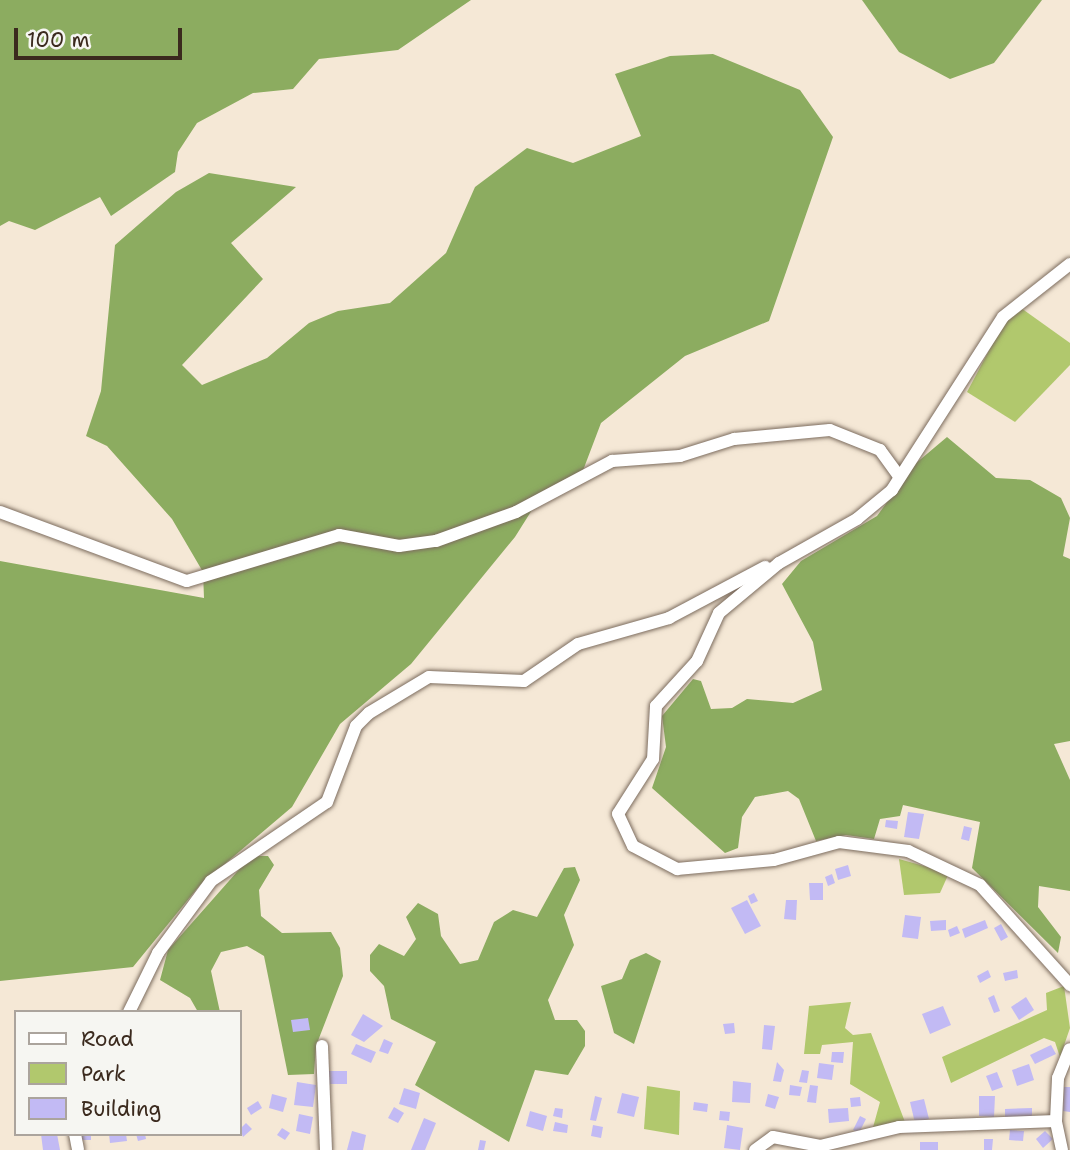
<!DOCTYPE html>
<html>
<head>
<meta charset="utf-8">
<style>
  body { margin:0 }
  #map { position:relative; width:1070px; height:1150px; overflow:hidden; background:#f5e8d6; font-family:"Shantell Sans",sans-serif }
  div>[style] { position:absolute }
  .green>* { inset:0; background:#b1c86d }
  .forest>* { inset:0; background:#8cac60 }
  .building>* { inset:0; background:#c2baf4 }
  .roads { filter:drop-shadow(0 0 2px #7c6c5e) drop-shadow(0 0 2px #7c6c5e) }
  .minor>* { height:12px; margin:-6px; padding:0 6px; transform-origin:6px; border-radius:6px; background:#fff }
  span { translate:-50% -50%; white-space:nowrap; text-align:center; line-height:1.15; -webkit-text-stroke:5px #f6f6f2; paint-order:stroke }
  .legend { position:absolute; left:14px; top:1010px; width:228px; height:126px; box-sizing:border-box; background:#f6f6f2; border:2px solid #aba49d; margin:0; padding:9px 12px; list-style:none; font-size:21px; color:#3b2a1e }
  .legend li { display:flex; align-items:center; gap:14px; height:35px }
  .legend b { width:35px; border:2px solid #aba49d }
  .scale { position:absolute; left:14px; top:28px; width:168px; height:32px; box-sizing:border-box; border:4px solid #3b2a1e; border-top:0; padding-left:9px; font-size:21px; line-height:24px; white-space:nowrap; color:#3b2a1e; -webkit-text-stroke:5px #f6f6f2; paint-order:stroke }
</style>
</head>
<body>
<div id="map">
  <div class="green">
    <div style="clip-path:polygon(1021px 308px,1070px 343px,1070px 365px,1015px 422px,967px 392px,1002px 326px)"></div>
    <div style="clip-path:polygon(899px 859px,949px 873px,940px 893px,904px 895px)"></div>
    <div style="clip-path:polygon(1064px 986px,1070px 1028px,1060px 1057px,1055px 1042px,1044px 1038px,951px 1083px,942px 1057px,1047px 1010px,1046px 993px)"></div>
    <div style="clip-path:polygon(851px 1002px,845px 1028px,853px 1035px,871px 1033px,905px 1122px,872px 1131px,880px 1102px,850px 1084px,853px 1042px,822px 1045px,820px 1054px,804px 1054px,809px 1006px)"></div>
    <div style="clip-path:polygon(647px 1086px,680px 1091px,679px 1135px,644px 1129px)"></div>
  </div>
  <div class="forest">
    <div style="clip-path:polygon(0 0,471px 0,398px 50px,319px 59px,293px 89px,253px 93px,197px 123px,178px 152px,175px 172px,111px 216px,100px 197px,35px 230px,9px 221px,0 226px)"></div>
    <div style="clip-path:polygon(862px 0,1042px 0,994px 63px,950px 79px,899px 52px)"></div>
    <div style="clip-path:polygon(713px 54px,800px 90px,833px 137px,769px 321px,685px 356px,601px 423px,579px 481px,542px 494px,515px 537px,411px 664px,340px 724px,292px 807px,200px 885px,133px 967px,0 981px,0 561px,204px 598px,203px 572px,172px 519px,107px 446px,86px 436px,101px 391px,115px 245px,176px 192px,209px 173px,296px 187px,231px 243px,263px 279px,182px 365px,202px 385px,267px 358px,309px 323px,338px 311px,390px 303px,446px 253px,475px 187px,527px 148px,573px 163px,641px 136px,615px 74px,670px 56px)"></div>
    <div style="clip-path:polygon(947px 437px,996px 478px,1030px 480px,1061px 498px,1070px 518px,1063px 556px,1070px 559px,1070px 741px,1054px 744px,1070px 780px,1070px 891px,1039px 886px,1038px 907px,1061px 937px,1058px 953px,972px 868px,980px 822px,903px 805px,900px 816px,880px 819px,874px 839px,846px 835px,816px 841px,799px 799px,788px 791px,755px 797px,742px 817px,738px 848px,725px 853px,652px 788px,666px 747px,662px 716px,693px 679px,701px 681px,711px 709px,732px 708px,747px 699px,793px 703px,822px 690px,813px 642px,782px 584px,801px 561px,877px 516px,915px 464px)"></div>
    <div style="clip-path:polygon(251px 856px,268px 856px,274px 865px,259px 890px,261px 916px,282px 933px,331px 932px,340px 948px,343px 976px,316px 1046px,314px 1074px,288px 1075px,264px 956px,247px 946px,221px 952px,211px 971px,220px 1012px,198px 1012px,190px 998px,160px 980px,168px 950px)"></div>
    <div style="clip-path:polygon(575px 867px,580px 880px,564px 915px,574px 945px,548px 1000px,555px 1020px,577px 1020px,585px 1031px,585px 1046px,568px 1075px,535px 1070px,509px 1142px,415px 1085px,436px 1042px,391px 1019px,384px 986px,370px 971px,370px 955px,379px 944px,404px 956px,416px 939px,406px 917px,418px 903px,438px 914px,441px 936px,460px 964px,478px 960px,494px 922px,513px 910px,537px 917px,564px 868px)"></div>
    <div style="clip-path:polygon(646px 953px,661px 961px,634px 1044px,614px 1033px,601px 986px,622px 979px,630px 960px)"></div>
  </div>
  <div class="building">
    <div style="clip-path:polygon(908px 812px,924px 814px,919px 839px,904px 837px)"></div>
    <div style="clip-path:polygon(886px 820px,898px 821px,897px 829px,885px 827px)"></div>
    <div style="clip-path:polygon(964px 826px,972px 828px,969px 841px,961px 839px)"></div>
    <div style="clip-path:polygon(848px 865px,851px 876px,838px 880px,835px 869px)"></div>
    <div style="clip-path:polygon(832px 874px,835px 883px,828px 886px,825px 877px)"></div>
    <div style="clip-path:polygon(809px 883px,823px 883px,823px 900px,810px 900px)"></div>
    <div style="clip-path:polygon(754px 893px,758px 901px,751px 904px,748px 896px)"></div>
    <div style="clip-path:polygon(747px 900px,761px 926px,745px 934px,731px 908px)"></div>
    <div style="clip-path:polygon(786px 900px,797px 900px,796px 920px,784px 919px)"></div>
    <div style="clip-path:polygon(905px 915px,921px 917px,918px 939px,902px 937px)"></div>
    <div style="clip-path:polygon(946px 920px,946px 930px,931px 931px,930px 921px)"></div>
    <div style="clip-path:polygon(985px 920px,988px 928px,965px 938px,962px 929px)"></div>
    <div style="clip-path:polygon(1001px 924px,1008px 937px,1001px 941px,994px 928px)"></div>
    <div style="clip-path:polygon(957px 926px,960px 933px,950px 937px,948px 930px)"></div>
    <div style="clip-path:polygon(988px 970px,991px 977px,980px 983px,977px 976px)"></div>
    <div style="clip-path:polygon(1017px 970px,1018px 978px,1005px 981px,1003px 973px)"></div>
    <div style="clip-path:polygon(994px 995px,1000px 1011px,994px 1013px,988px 998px)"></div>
    <div style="clip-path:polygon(1026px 997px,1034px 1010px,1019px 1020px,1011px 1007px)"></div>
    <div style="clip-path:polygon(943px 1006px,951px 1025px,930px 1034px,922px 1014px)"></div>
    <div style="clip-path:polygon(363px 1014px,383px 1026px,364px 1042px,351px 1035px)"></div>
    <div style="clip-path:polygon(308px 1018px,310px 1030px,293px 1032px,291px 1020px)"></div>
    <div style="clip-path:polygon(734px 1023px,735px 1033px,725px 1034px,723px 1024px)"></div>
    <div style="clip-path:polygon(764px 1025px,775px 1026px,772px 1050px,762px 1049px)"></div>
    <div style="clip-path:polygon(384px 1039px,393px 1043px,388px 1054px,379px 1051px)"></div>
    <div style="clip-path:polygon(356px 1044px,376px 1052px,371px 1063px,351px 1054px)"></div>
    <div style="clip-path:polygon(1051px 1045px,1056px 1054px,1035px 1064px,1030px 1055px)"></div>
    <div style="clip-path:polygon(832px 1052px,844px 1052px,843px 1063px,831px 1062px)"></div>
    <div style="clip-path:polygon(777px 1062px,784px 1070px,781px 1082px,773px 1081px)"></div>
    <div style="clip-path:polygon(819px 1063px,834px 1065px,832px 1080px,817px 1078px)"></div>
    <div style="clip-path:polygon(1029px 1064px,1034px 1080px,1017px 1086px,1012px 1070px)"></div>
    <div style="clip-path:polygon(802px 1070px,809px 1071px,807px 1083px,799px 1082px)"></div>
    <div style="clip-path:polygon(328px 1071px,347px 1071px,347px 1084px,327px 1084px)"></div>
    <div style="clip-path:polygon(997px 1072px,1003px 1087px,992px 1091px,986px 1076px)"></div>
    <div style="clip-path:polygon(733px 1081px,751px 1083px,750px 1103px,732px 1102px)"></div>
    <div style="clip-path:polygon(297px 1082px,316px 1085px,313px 1107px,294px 1105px)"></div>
    <div style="clip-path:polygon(790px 1085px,802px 1087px,800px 1096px,789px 1095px)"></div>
    <div style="clip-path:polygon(810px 1085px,818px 1086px,816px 1103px,807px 1102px)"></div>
    <div style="clip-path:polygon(1064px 1087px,1070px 1087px,1070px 1112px,1063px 1111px)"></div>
    <div style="clip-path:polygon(404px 1088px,420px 1093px,416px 1109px,399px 1104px)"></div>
    <div style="clip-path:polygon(622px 1093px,639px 1097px,634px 1117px,617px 1113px)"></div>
    <div style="clip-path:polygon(272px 1094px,287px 1098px,283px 1112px,269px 1108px)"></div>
    <div style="clip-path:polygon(768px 1094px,779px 1097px,775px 1109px,765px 1106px)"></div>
    <div style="clip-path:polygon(595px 1096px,602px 1098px,596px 1121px,590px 1120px)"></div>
    <div style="clip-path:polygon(979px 1096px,995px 1096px,994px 1117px,979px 1116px)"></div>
    <div style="clip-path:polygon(860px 1097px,861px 1106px,851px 1107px,850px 1098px)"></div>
    <div style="clip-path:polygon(924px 1099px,929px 1119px,915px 1123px,910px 1102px)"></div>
    <div style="clip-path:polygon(258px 1101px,262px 1108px,251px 1115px,247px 1108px)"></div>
    <div style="clip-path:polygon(694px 1102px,708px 1104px,707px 1112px,693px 1110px)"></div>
    <div style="clip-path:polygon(394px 1107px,404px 1113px,398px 1123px,388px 1118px)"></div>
    <div style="clip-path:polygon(555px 1108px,563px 1109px,562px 1118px,553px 1116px)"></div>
    <div style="clip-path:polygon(848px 1108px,849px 1121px,829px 1123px,828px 1109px)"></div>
    <div style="clip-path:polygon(1032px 1108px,1032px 1120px,1005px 1121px,1005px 1109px)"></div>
    <div style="clip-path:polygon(530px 1111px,547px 1116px,543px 1131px,526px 1126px)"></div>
    <div style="clip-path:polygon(720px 1111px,730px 1112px,729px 1121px,719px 1120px)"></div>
    <div style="clip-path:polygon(299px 1114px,313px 1117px,310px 1134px,296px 1131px)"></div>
    <div style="clip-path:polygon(860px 1116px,866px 1119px,859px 1133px,853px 1130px)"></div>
    <div style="clip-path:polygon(424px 1118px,436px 1123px,425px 1150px,411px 1150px)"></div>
    <div style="clip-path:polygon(555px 1122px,568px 1125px,567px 1133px,553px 1131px)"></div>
    <div style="clip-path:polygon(246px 1123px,252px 1129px,243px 1137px,240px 1129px)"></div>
    <div style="clip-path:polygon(593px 1125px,603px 1127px,601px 1138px,591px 1136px)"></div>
    <div style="clip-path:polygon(727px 1125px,743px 1128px,740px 1150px,724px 1148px)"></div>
    <div style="clip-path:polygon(282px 1128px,290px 1133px,285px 1140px,277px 1135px)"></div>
    <div style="clip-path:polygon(1010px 1130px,1024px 1131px,1023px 1141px,1009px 1140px)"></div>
    <div style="clip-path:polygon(352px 1131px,366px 1135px,363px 1150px,347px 1150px)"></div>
    <div style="clip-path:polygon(1045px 1131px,1053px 1139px,1043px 1148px,1036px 1139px)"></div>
    <div style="clip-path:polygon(41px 1134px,57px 1134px,60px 1150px,43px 1150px)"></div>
    <div style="clip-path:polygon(82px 1134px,91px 1134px,91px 1140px,82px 1140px)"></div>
    <div style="clip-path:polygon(109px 1134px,126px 1134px,127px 1141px,110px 1143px)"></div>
    <div style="clip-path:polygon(136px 1134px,145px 1134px,146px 1139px,138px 1141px)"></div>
    <div style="clip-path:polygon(984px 1139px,993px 1139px,992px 1150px,984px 1150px)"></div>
    <div style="clip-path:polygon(480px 1140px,486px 1141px,484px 1150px,478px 1150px)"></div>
    <div style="clip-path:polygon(920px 1142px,938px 1142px,938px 1150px,920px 1150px)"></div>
  </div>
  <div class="roads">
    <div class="minor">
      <div style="left:1070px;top:264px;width:85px;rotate:141.7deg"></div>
      <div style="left:1003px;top:317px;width:206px;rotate:122.7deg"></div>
      <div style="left:892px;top:490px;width:45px;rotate:140.4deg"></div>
      <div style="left:857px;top:519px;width:90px;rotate:150.6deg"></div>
      <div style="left:779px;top:563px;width:78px;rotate:140.2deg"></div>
      <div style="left:719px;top:613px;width:53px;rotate:114.6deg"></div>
      <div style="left:697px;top:661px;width:61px;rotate:132.3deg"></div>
      <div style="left:656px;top:706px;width:53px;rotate:93.2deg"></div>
      <div style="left:653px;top:759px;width:65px;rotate:122.5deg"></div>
      <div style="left:618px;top:814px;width:35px;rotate:65deg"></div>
      <div style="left:633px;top:846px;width:50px;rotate:27.6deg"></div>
      <div style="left:677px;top:869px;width:97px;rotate:-5.3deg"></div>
      <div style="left:774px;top:860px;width:67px;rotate:-15.5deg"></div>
      <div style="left:839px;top:842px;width:70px;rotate:7.4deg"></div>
      <div style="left:908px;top:851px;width:80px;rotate:25.3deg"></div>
      <div style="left:980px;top:885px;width:135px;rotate:48deg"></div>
      <div style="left:0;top:512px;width:199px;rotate:20.3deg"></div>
      <div style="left:187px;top:581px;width:159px;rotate:-16.8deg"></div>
      <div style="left:339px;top:535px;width:61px;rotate:10.4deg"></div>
      <div style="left:399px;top:546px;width:37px;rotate:-8deg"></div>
      <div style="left:436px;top:541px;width:85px;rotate:-19.9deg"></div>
      <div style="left:516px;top:512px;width:109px;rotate:-28deg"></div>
      <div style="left:612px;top:461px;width:68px;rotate:-4.2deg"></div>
      <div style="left:680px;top:456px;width:57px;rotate:-17.5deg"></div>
      <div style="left:734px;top:439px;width:96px;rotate:-5.4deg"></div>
      <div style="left:830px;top:430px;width:54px;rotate:21.8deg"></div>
      <div style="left:880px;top:450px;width:32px;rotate:54deg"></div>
      <div style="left:129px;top:1012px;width:66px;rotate:-63.8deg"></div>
      <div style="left:158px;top:953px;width:89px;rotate:-53.6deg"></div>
      <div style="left:211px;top:881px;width:140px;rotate:-34.3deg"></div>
      <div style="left:327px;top:802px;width:81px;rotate:-69.1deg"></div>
      <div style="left:356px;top:726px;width:18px;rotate:-45deg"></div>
      <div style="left:369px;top:713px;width:70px;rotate:-31deg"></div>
      <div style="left:429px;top:677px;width:95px;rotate:2.4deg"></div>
      <div style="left:524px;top:681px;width:65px;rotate:-34.4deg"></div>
      <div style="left:578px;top:644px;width:95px;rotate:-15.9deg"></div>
      <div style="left:669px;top:618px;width:109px;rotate:-28deg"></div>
      <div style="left:322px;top:1046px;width:104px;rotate:87.8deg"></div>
      <div style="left:75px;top:1134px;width:16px;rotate:79deg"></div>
      <div style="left:755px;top:1150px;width:22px;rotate:-36deg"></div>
      <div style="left:773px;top:1137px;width:48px;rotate:10.8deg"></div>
      <div style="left:820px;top:1146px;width:81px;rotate:-13.5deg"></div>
      <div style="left:899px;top:1127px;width:157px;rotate:-2.2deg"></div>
      <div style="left:1062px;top:1150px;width:30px;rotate:-102deg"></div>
      <div style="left:1056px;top:1121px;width:43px;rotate:-87.3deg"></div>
      <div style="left:1058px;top:1078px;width:31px;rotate:-68deg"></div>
    </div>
  </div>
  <ul class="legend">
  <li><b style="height:9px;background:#fff"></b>Road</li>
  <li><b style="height:19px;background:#b1c86d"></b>Park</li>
  <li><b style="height:19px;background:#c2baf4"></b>Building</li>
  </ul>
  <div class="scale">100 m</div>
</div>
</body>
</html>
